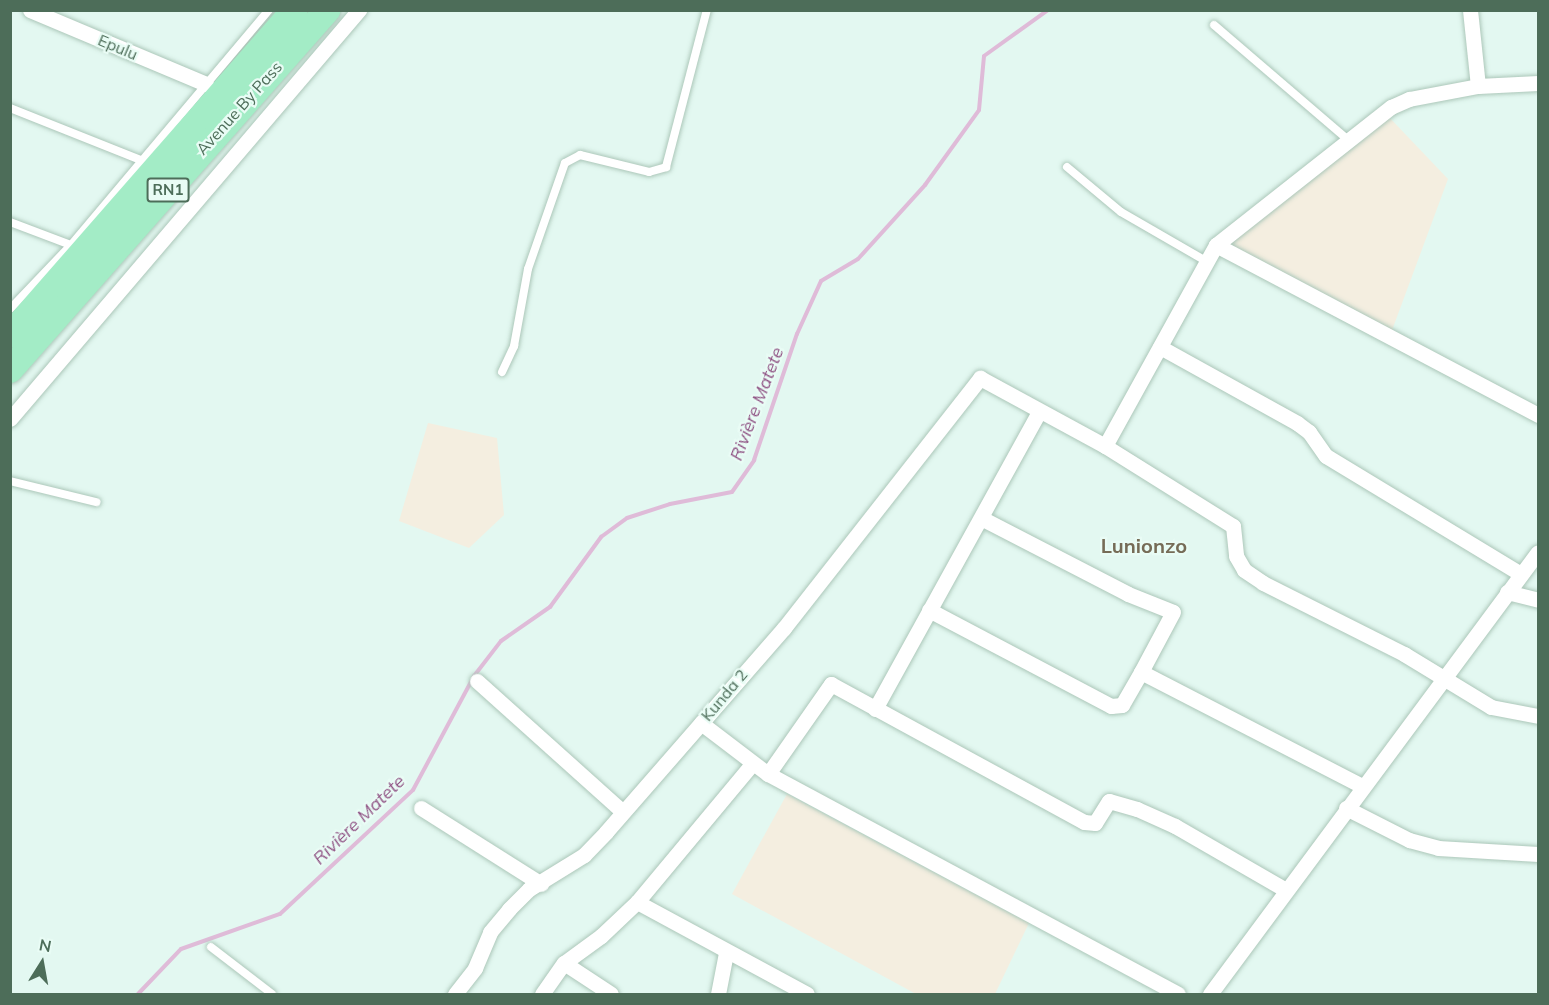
<!DOCTYPE html>
<html>
<head>
<meta charset="utf-8">
<style>
  body { margin:0 }
  #map { position:relative; width:1549px; height:1005px; overflow:hidden; background:#e3f8f1; font-family:Mulish,sans-serif }
  div>[style] { position:absolute }
  .education>* { inset:0; background:#f4eee0 }
  .stream>* { height:4px; margin:-2px; padding:0 2px; transform-origin:2px; border-radius:2px; background:#dfbbd8 }
  .roads { filter:drop-shadow(0 0 2px #acc7b9) drop-shadow(0 0 2px #acc7b9) }
  .service>* { height:8px; margin:-4px; padding:0 4px; transform-origin:4px; border-radius:4px; background:#fff }
  .minor>* { height:15px; margin:-7.5px; padding:0 7.5px; transform-origin:7.5px; border-radius:7.5px; background:#fff }
  .trunk>* { height:26px; margin:-13px; padding:0 13px; transform-origin:13px; border-radius:13px; background:#a3ecc6 }
  span { translate:-50% -50%; white-space:nowrap; text-align:center; line-height:1.15; -webkit-text-stroke:4.5px #e9fcf5; paint-order:stroke }
  .shield-label span { padding:2px 4px; background:#e9fcf5; border:2px solid; border-radius:4px; -webkit-text-stroke-width:0 }
  .shield-label { font-size:15px; color:#4d6d59; font-weight:700 }
  .street-label { font-size:16px; color:#4d6d59 }
  .water-label { font-size:18px; color:#905485; font-style:italic }
  .quarter-label { font-size:20px; color:#766c57; font-weight:700 }
  .frame { position:absolute; inset:0; border:12px solid #4d6d59; pointer-events:none }
  .north { position:absolute; left:12px; top:933px; width:60px; height:60px; -webkit-text-stroke:4px #e9fcf5; paint-order:stroke; rotate:11deg; font-size:16px; font-weight:700; line-height:24px; text-align:center; color:#4d6d59 }
  .north::after { content:''; display:block; margin:auto; width:21px; height:27px; background:#4d6d59; clip-path:polygon(50% 0,100% 100%,50% 72%,0 100%) }
</style>
</head>
<body>
<div id="map">
  <div class="education">
    <div style="clip-path:polygon(1388px 116px,1448px 179px,1391px 333px,1228px 244px)"></div>
    <div style="clip-path:polygon(428px 423px,497px 438px,504px 515px,469px 548px,399px 521px)"></div>
    <div style="clip-path:polygon(787px 794px,1029px 923px,995px 994px,916px 994px,732px 894px)"></div>
  </div>
  <div class="stream">
    <div style="left:138px;top:994px;width:62px;rotate:-46.3deg"></div>
    <div style="left:181px;top:949px;width:105px;rotate:-19.5deg"></div>
    <div style="left:280px;top:914px;width:182px;rotate:-43deg"></div>
    <div style="left:413px;top:790px;width:129px;rotate:-61.8deg"></div>
    <div style="left:474px;top:676px;width:44px;rotate:-52.4deg"></div>
    <div style="left:501px;top:641px;width:60px;rotate:-34.8deg"></div>
    <div style="left:550px;top:607px;width:87px;rotate:-53.9deg"></div>
    <div style="left:601px;top:537px;width:32px;rotate:-36deg"></div>
    <div style="left:627px;top:518px;width:45px;rotate:-18deg"></div>
    <div style="left:670px;top:504px;width:63px;rotate:-11deg"></div>
    <div style="left:732px;top:492px;width:39px;rotate:-55deg"></div>
    <div style="left:754px;top:460px;width:133px;rotate:-71.2deg"></div>
    <div style="left:797px;top:334px;width:58px;rotate:-65.6deg"></div>
    <div style="left:821px;top:281px;width:43px;rotate:-30.7deg"></div>
    <div style="left:858px;top:259px;width:100px;rotate:-47.8deg"></div>
    <div style="left:925px;top:185px;width:92px;rotate:-54.2deg"></div>
    <div style="left:979px;top:110px;width:54px;rotate:-84.7deg"></div>
    <div style="left:984px;top:56px;width:79px;rotate:-35.7deg"></div>
  </div>
  <div class="roads">
    <div class="service">
      <div style="left:1214px;top:25px;width:177px;rotate:40.6deg"></div>
      <div style="left:10px;top:108px;width:146px;rotate:21.7deg"></div>
      <div style="left:1067px;top:167px;width:70px;rotate:39.8deg"></div>
      <div style="left:1121px;top:212px;width:98px;rotate:30deg"></div>
      <div style="left:10px;top:222px;width:65px;rotate:20.7deg"></div>
      <div style="left:10px;top:309px;width:88px;rotate:-46.4deg"></div>
      <div style="left:71px;top:245px;width:307px;rotate:-49.9deg"></div>
      <div style="left:502px;top:372px;width:29px;rotate:-65deg"></div>
      <div style="left:514px;top:346px;width:78px;rotate:-79.7deg"></div>
      <div style="left:528px;top:269px;width:112px;rotate:-70.8deg"></div>
      <div style="left:565px;top:163px;width:17px;rotate:-28deg"></div>
      <div style="left:580px;top:155px;width:71px;rotate:13.8deg"></div>
      <div style="left:649px;top:172px;width:18px;rotate:-16deg"></div>
      <div style="left:666px;top:167px;width:162px;rotate:-75.4deg"></div>
      <div style="left:10px;top:481px;width:89px;rotate:13.7deg"></div>
      <div style="left:211px;top:947px;width:77px;rotate:37.6deg"></div>
    </div>
    <div class="minor">
      <div style="left:30px;top:10px;width:191px;rotate:22.8deg"></div>
      <div style="left:1470px;top:10px;width:76px;rotate:84deg"></div>
      <div style="left:1216px;top:245px;width:364px;rotate:27.8deg"></div>
      <div style="left:1160px;top:347px;width:157px;rotate:29deg"></div>
      <div style="left:1297px;top:423px;width:15px;rotate:37deg"></div>
      <div style="left:1309px;top:432px;width:29px;rotate:55deg"></div>
      <div style="left:1326px;top:456px;width:228px;rotate:31.2deg"></div>
      <div style="left:10px;top:419px;width:538px;rotate:-49.53deg"></div>
      <div style="left:1105px;top:446px;width:230px;rotate:-61.1deg"></div>
      <div style="left:1216px;top:245px;width:223px;rotate:-38.3deg"></div>
      <div style="left:1391px;top:107px;width:20px;rotate:-24deg"></div>
      <div style="left:1409px;top:99px;width:70px;rotate:-10.7deg"></div>
      <div style="left:1478px;top:86px;width:60px;rotate:-2.9deg"></div>
      <div style="left:983px;top:519px;width:163px;rotate:27.3deg"></div>
      <div style="left:1128px;top:594px;width:48px;rotate:21.8deg"></div>
      <div style="left:1173px;top:612px;width:68px;rotate:118.1deg"></div>
      <div style="left:1141px;top:672px;width:249px;rotate:27.3deg"></div>
      <div style="left:1507px;top:592px;width:32px;rotate:14deg"></div>
      <div style="left:929px;top:610px;width:206px;rotate:27.8deg"></div>
      <div style="left:1111px;top:706px;width:11px;rotate:-5deg"></div>
      <div style="left:1122px;top:705px;width:38px;rotate:-60deg"></div>
      <div style="left:477px;top:681px;width:195px;rotate:41.9deg"></div>
      <div style="left:875px;top:709px;width:339px;rotate:-61.1deg"></div>
      <div style="left:701px;top:723px;width:84px;rotate:37.3deg"></div>
      <div style="left:768px;top:774px;width:465px;rotate:28.2deg"></div>
      <div style="left:768px;top:774px;width:110px;rotate:-55deg"></div>
      <div style="left:831px;top:684px;width:288px;rotate:28.6deg"></div>
      <div style="left:1084px;top:822px;width:11px;rotate:5deg"></div>
      <div style="left:1095px;top:823px;width:26px;rotate:-58deg"></div>
      <div style="left:1109px;top:801px;width:29px;rotate:16deg"></div>
      <div style="left:1137px;top:809px;width:42px;rotate:24.1deg"></div>
      <div style="left:1175px;top:826px;width:128px;rotate:30deg"></div>
      <div style="left:421px;top:808px;width:142px;rotate:32.3deg"></div>
      <div style="left:1346px;top:808px;width:71px;rotate:26.9deg"></div>
      <div style="left:1409px;top:840px;width:30px;rotate:15deg"></div>
      <div style="left:1438px;top:848px;width:100px;rotate:3.4deg"></div>
      <div style="left:637px;top:902px;width:193px;rotate:28.4deg"></div>
      <div style="left:564px;top:963px;width:56px;rotate:33.4deg"></div>
      <div style="left:455px;top:994px;width:33px;rotate:-52deg"></div>
      <div style="left:475px;top:968px;width:39px;rotate:-67deg"></div>
      <div style="left:490px;top:932px;width:30px;rotate:-50deg"></div>
      <div style="left:509px;top:909px;width:28px;rotate:-45deg"></div>
      <div style="left:529px;top:889px;width:65px;rotate:-31.7deg"></div>
      <div style="left:584px;top:855px;width:32px;rotate:-46deg"></div>
      <div style="left:606px;top:832px;width:271px;rotate:-48.9deg"></div>
      <div style="left:784px;top:628px;width:318px;rotate:-51.9deg"></div>
      <div style="left:980px;top:378px;width:142px;rotate:28.5deg"></div>
      <div style="left:1105px;top:446px;width:151px;rotate:32deg"></div>
      <div style="left:1233px;top:526px;width:30px;rotate:84deg"></div>
      <div style="left:1236px;top:556px;width:16px;rotate:60deg"></div>
      <div style="left:1244px;top:570px;width:23px;rotate:34deg"></div>
      <div style="left:1263px;top:583px;width:158px;rotate:26.7deg"></div>
      <div style="left:1404px;top:654px;width:102px;rotate:31.3deg"></div>
      <div style="left:1491px;top:707px;width:48px;rotate:10.8deg"></div>
      <div style="left:542px;top:994px;width:38px;rotate:-55deg"></div>
      <div style="left:564px;top:963px;width:46px;rotate:-36.1deg"></div>
      <div style="left:601px;top:936px;width:50px;rotate:-43.4deg"></div>
      <div style="left:637px;top:902px;width:180px;rotate:-50.2deg"></div>
      <div style="left:718px;top:994px;width:42px;rotate:-79deg"></div>
      <div style="left:1210px;top:994px;width:550px;rotate:-53.42deg"></div>
    </div>
    <div class="trunk">
      <div style="left:10px;top:335px;width:432px;rotate:-48.8deg"></div>
      <div style="left:10px;top:370px;width:480px;rotate:-48.6deg"></div>
    </div>
  </div>
  <div class="shield-label">
    <span style="left:168px;top:190px">RN1</span>
  </div>
  <div class="street-label">
    <span style="left:118px;top:47px;rotate:23deg">Epulu</span>
    <span style="left:239px;top:108px;rotate:-48deg">Avenue By Pass</span>
    <span style="left:724px;top:695px;rotate:-50deg">Kunda 2</span>
  </div>
  <div class="water-label">
    <span style="left:757px;top:404px;rotate:-69deg">Rivière Matete</span>
    <span style="left:359px;top:820px;rotate:-44deg">Rivière Matete</span>
  </div>
  <div class="quarter-label">
    <span style="left:1144px;top:545px">Lunionzo</span>
  </div>
  <div class="frame"></div>
  <div class="north">N</div>
</div>
</body>
</html>
